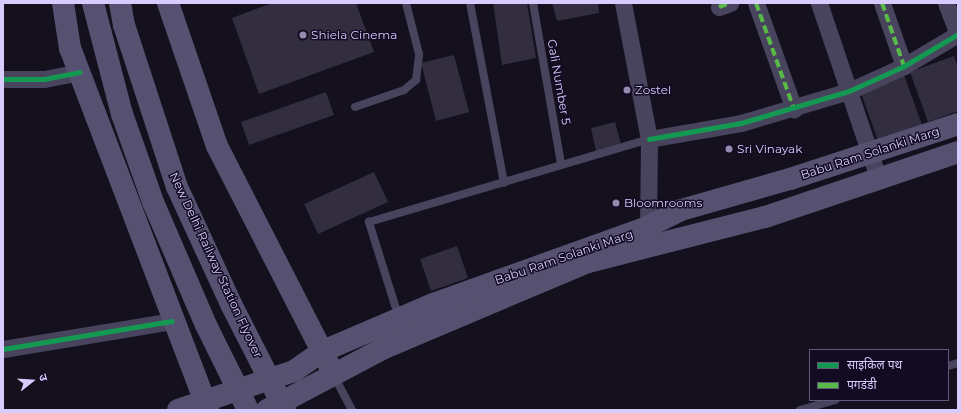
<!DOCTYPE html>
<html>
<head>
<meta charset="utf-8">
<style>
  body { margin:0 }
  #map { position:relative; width:961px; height:413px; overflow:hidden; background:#14101d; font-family:Montserrat,"Noto Sans Devanagari",sans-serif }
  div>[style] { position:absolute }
  .building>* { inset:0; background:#322e3f }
  .lane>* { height:8px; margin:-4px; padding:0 4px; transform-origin:4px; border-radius:4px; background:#49445e }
  .street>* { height:17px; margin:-8.5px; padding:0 8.5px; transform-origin:8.5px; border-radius:8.5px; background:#49445e }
  .secondary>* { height:22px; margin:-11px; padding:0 11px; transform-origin:11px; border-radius:11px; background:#575171 }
  .secondary-bridge>* { height:22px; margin:-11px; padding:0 11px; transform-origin:11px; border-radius:11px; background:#575171 }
  .quiet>* { height:4px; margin-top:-2px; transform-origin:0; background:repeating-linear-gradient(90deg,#58b947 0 8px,transparent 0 12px) }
  .cycleway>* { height:5px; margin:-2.5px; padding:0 2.5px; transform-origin:2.5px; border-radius:2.5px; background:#139951 }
  .dots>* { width:11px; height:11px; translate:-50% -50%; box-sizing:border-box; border:2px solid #120b22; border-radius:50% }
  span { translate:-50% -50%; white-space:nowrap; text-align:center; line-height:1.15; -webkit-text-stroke:3px #120b22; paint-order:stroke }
  .poi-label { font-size:12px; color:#d8ccff }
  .left { translate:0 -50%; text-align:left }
  .street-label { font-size:12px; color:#d8ccff }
  .frame { position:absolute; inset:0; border:4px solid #d8ccff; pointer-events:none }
  .legend { position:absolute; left:809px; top:349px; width:140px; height:52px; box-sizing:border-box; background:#120b22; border:1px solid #61587a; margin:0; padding:5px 7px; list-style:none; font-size:12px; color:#d8ccff }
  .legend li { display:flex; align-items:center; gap:8px; height:20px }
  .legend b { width:20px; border:1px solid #61587a }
  .north { position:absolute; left:12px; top:361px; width:40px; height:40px; -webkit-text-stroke:3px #120b22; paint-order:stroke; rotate:73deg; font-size:11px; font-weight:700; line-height:16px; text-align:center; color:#d8ccff }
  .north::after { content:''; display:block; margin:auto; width:14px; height:18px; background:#d8ccff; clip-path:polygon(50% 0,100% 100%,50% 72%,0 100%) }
</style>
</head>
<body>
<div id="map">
  <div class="building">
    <div style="clip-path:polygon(272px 3px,356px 3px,374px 52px,259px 94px,232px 18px)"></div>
    <div style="clip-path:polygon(493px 3px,527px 3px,536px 58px,502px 65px)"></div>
    <div style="clip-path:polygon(552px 3px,598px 3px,599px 13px,557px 21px)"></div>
    <div style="clip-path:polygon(454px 55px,469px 112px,436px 121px,421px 63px)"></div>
    <div style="clip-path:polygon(954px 56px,958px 68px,958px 111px,928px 122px,910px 72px)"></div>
    <div style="clip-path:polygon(904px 75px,922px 125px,878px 141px,860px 90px)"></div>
    <div style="clip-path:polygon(326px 92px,334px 115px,249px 145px,241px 122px)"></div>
    <div style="clip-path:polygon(615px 122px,621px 144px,596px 151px,591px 128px)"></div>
    <div style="clip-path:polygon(374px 172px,388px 202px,318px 234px,304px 204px)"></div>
    <div style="clip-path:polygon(457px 246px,468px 278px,431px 291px,420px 259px)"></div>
  </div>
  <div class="lane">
    <div style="left:470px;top:3px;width:183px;rotate:79.3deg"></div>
    <div style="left:533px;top:3px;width:163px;rotate:80.1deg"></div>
    <div style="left:355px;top:107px;width:52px;rotate:-19.1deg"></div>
    <div style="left:404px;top:90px;width:16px;rotate:-40deg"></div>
    <div style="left:416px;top:80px;width:26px;rotate:-83deg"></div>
    <div style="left:419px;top:54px;width:53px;rotate:-104.3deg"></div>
    <div style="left:399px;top:318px;width:101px;rotate:-107.4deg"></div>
    <div style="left:369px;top:222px;width:292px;rotate:-16.5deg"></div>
    <div style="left:948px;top:366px;width:10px;rotate:-17deg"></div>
    <div style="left:334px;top:376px;width:38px;rotate:62deg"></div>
    <div style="left:800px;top:410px;width:37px;rotate:-16deg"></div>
  </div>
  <div class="street">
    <div style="left:623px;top:3px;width:138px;rotate:79.2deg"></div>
    <div style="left:649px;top:139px;width:99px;rotate:90.6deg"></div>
    <div style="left:756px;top:3px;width:113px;rotate:70.3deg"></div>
    <div style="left:819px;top:3px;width:187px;rotate:71.3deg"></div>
    <div style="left:882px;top:3px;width:67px;rotate:70.8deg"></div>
    <div style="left:946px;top:3px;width:34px;rotate:69deg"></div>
    <div style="left:719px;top:7px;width:12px;rotate:-20deg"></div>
    <div style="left:3px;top:79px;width:41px"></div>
    <div style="left:44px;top:79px;width:36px;rotate:-11deg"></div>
    <div style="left:649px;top:139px;width:93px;rotate:-9.9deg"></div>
    <div style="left:741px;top:123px;width:113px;rotate:-16.5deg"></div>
    <div style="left:849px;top:91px;width:60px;rotate:-24.4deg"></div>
    <div style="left:904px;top:66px;width:63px;rotate:-30.7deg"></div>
    <div style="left:3px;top:349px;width:171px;rotate:-9.4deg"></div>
  </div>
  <div class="secondary">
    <div style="left:63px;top:3px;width:46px;rotate:81.2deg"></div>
    <div style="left:70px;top:48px;width:387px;rotate:69.1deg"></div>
    <div style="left:93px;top:3px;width:115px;rotate:75.4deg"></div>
    <div style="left:122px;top:114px;width:93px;rotate:70.6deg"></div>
    <div style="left:153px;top:202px;width:134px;rotate:66.7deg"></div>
    <div style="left:120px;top:3px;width:22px;rotate:80deg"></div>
    <div style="left:124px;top:25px;width:170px;rotate:71.9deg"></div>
    <div style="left:177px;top:187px;width:129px;rotate:65.2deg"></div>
    <div style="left:168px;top:3px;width:151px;rotate:71.1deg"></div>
    <div style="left:217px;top:146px;width:246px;rotate:62.9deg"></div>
    <div style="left:178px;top:410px;width:122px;rotate:-18.6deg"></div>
    <div style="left:294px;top:371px;width:35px;rotate:-35deg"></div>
    <div style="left:323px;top:351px;width:120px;rotate:-23.1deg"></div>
    <div style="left:433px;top:304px;width:225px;rotate:-19.7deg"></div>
    <div style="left:645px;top:228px;width:40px;rotate:-26.6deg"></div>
    <div style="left:681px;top:210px;width:113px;rotate:-15.9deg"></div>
    <div style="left:790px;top:179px;width:177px;rotate:-18.1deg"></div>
    <div style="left:267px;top:410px;width:132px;rotate:-27.9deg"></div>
    <div style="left:384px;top:348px;width:221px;rotate:-22.9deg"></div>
    <div style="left:588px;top:262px;width:183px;rotate:-14.3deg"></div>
    <div style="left:765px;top:217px;width:204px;rotate:-18.6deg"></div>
  </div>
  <div class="secondary-bridge">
    <div style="left:231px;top:304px;width:119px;rotate:63deg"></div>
    <div style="left:206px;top:325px;width:95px;rotate:63.7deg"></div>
  </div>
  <div class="quiet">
    <div style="left:756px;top:3px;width:113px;rotate:70.3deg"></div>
    <div style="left:882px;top:3px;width:67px;rotate:70.8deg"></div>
    <div style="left:719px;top:7px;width:12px;rotate:-20deg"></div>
  </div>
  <div class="cycleway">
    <div style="left:3px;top:79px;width:41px"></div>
    <div style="left:44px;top:79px;width:36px;rotate:-11deg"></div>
    <div style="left:649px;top:139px;width:93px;rotate:-9.9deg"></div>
    <div style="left:741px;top:123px;width:113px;rotate:-16.5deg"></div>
    <div style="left:849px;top:91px;width:60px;rotate:-24.4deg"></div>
    <div style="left:904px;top:66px;width:63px;rotate:-30.7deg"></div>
    <div style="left:3px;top:349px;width:171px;rotate:-9.4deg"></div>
  </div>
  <div class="dots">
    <div style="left:303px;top:35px;background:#938ab0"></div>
    <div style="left:627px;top:90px;background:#938ab0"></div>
    <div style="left:729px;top:149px;background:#938ab0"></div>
    <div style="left:616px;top:203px;background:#938ab0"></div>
  </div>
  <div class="poi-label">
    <span class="left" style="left:311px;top:35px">Shiela Cinema</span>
    <span class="left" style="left:635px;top:90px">Zostel</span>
    <span class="left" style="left:737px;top:149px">Sri Vinayak</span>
    <span class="left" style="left:624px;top:203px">Bloomrooms</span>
  </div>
  <div class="street-label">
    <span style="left:559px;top:82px;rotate:80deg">Gali Number 5</span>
    <span style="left:870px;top:153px;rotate:-18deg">Babu Ram Solanki Marg</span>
    <span style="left:564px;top:257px;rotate:-19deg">Babu Ram Solanki Marg</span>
    <span style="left:216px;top:265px;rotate:65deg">New Delhi Railway Station Flyover</span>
  </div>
  <div class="frame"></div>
  <ul class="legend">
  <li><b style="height:5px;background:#139951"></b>साइकिल पथ</li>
  <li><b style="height:5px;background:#58b947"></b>पगडंडी</li>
  </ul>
  <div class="north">उ</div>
</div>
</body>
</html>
